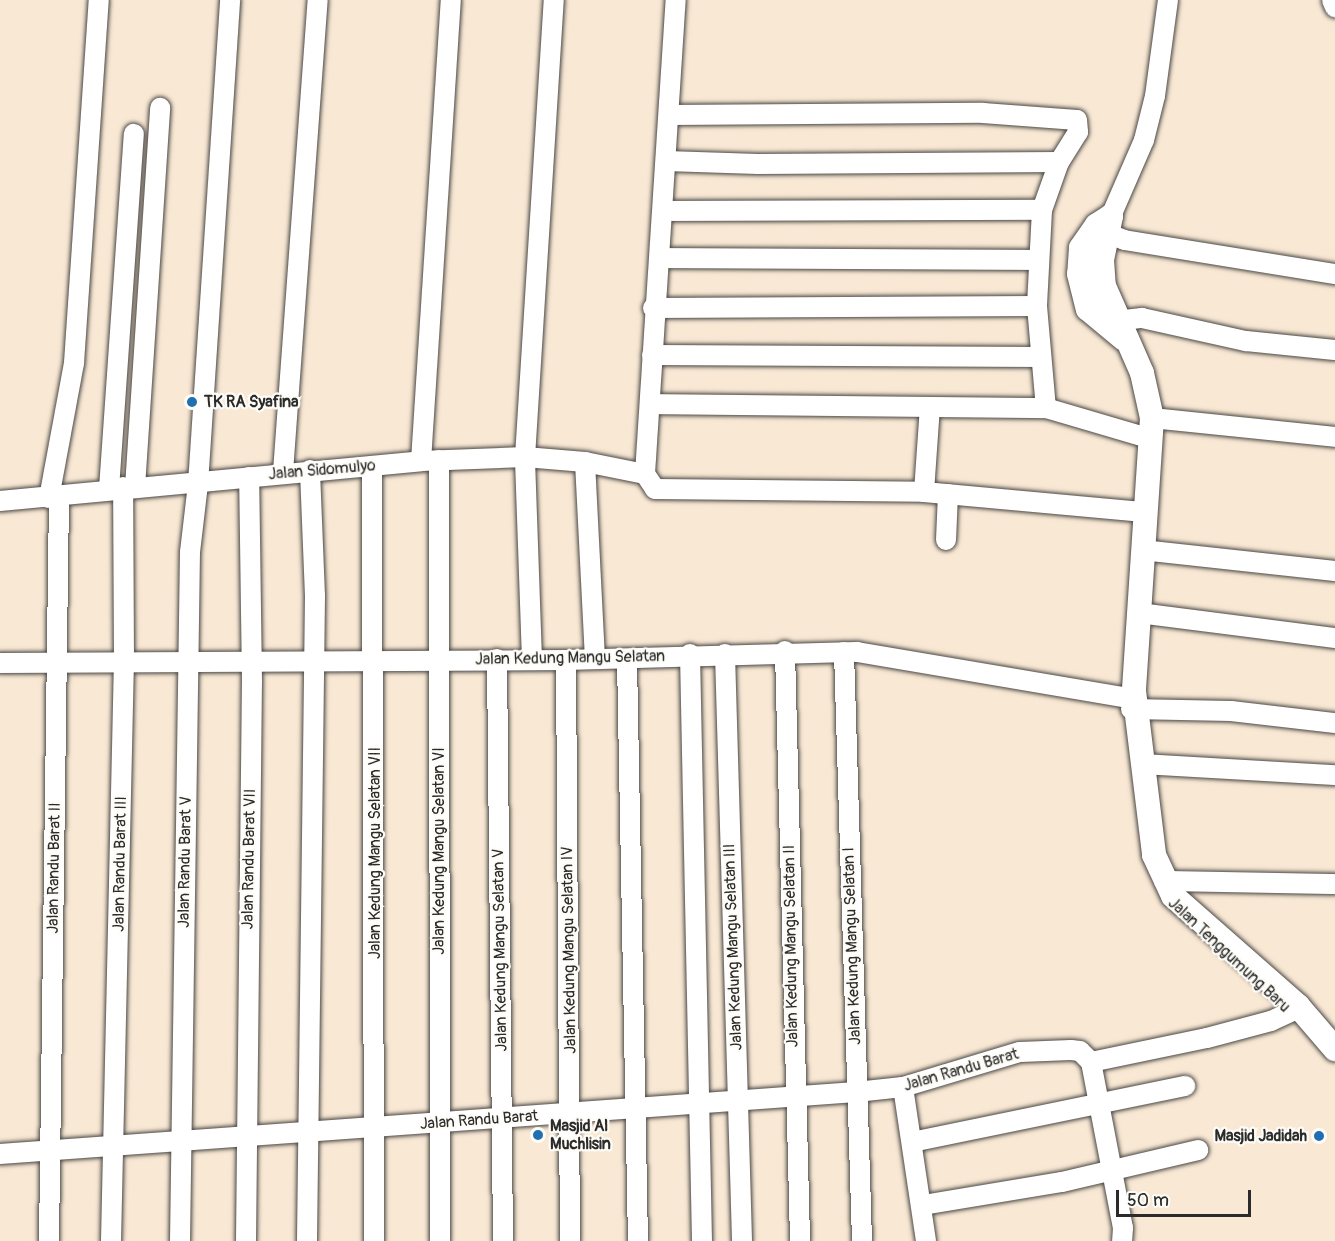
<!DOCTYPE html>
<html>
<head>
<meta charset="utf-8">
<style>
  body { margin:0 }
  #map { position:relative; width:1335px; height:1241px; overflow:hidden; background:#f8e8d4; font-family:Pangolin,sans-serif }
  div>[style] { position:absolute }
  .roads { filter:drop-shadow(0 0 2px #4a4744) drop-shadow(0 0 2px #4a4744) }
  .minor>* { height:20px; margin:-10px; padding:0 10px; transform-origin:10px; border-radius:10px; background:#fff }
  .tertiary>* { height:24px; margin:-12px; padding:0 12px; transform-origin:12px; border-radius:12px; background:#fff }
  .dots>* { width:16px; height:16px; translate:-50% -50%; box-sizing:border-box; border:3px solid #fdfcf7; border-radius:50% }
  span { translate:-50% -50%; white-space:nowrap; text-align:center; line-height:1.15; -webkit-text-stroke:4.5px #fdfcf7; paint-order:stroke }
  .poi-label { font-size:16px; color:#2b2b2b; font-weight:700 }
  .left { translate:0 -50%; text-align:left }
  .right { translate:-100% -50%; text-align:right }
  .street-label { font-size:16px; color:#2b2b2b }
  .scale { position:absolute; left:1116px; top:1190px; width:135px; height:27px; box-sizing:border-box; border:3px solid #2b2b2b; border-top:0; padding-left:8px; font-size:18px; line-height:21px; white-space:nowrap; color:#2b2b2b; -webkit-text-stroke:4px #fdfcf7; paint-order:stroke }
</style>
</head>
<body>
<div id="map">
  <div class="roads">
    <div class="minor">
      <div style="left:1332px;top:0;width:8px;rotate:67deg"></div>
      <div style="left:669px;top:115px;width:314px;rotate:-0.4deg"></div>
      <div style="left:983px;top:113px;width:94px;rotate:4.3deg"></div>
      <div style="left:1077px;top:120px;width:12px;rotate:85deg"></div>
      <div style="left:1078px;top:132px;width:36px;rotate:122deg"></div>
      <div style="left:1059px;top:162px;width:51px;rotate:109.5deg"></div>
      <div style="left:1042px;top:210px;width:96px;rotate:93deg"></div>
      <div style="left:1037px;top:306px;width:102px;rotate:85deg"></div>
      <div style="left:666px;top:161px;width:92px;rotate:1.9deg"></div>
      <div style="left:758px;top:164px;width:301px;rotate:-0.4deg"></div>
      <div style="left:664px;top:211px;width:378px;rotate:-0.2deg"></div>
      <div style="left:1111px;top:216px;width:83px;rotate:-66.5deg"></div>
      <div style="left:1144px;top:140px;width:45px;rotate:-76deg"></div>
      <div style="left:1155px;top:96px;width:97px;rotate:-82.3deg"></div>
      <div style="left:1096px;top:229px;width:30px;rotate:21deg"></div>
      <div style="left:1124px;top:240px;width:214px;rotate:9.2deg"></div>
      <div style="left:661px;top:258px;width:376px;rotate:0.3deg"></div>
      <div style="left:653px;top:308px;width:384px;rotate:-0.3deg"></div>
      <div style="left:1109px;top:326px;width:9px;rotate:-36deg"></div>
      <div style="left:1116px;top:321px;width:26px;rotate:-7deg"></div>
      <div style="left:1142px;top:318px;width:107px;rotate:12.5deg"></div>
      <div style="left:1246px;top:341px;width:89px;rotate:5.8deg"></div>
      <div style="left:652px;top:355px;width:389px;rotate:0.3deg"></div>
      <div style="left:651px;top:404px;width:395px;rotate:0.6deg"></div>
      <div style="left:1046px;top:408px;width:109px;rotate:16.4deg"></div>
      <div style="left:1152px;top:418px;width:184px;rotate:5.9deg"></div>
      <div style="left:439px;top:460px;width:781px;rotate:89.93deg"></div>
      <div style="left:421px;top:461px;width:462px;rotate:-86.3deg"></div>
      <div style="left:585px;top:462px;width:195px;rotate:87.1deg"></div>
      <div style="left:372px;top:466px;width:775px;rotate:89.85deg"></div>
      <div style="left:283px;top:472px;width:473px;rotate:-85.8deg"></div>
      <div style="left:645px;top:474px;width:18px;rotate:56deg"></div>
      <div style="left:655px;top:489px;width:269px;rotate:0.6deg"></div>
      <div style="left:924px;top:492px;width:221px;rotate:5.2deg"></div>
      <div style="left:645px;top:474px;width:475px;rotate:-86.3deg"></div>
      <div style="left:135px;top:487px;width:380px;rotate:-86.2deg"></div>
      <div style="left:109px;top:489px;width:356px;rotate:-86deg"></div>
      <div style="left:924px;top:492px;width:85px;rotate:-86deg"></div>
      <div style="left:49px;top:498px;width:137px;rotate:-79.5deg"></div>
      <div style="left:74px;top:363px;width:364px;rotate:-86.1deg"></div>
      <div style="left:0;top:501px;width:423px;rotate:-5.4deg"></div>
      <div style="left:421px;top:461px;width:104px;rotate:-2.2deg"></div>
      <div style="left:525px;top:457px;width:60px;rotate:4.8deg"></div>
      <div style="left:585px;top:462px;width:61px;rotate:11.3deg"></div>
      <div style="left:946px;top:540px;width:46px;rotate:-87.5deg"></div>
      <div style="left:1142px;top:550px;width:194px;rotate:6.2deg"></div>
      <div style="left:1139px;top:613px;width:198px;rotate:7.3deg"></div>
      <div style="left:785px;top:651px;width:590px;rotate:88.54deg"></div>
      <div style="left:844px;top:652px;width:589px;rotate:88.25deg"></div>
      <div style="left:690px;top:654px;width:587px;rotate:88.83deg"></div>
      <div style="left:725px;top:654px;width:587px;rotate:88.34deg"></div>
      <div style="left:497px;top:659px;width:582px;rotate:89.41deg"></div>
      <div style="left:627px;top:659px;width:582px;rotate:88.92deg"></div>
      <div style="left:532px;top:660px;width:203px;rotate:-92deg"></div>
      <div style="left:525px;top:457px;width:458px;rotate:-86.4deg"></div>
      <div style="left:566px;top:660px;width:581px;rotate:89.61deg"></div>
      <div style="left:0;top:663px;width:566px;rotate:-0.3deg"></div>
      <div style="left:566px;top:660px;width:291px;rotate:-1.6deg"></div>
      <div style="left:857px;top:652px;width:282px;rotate:9.6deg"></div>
      <div style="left:1131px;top:709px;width:100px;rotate:1.1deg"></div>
      <div style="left:1231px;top:711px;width:105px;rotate:6.6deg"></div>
      <div style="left:1142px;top:764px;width:193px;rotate:3.3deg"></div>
      <div style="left:1164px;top:881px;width:171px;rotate:1deg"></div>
      <div style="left:1091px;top:1062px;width:118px;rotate:-11.7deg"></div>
      <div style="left:1207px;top:1038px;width:66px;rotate:-14.9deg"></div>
      <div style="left:1271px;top:1021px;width:21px;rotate:-25deg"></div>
      <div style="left:903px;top:1087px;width:156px;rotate:81.5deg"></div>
      <div style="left:912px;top:1142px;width:279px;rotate:-11.6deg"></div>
      <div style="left:0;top:1154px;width:858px;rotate:-4.14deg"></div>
      <div style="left:856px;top:1092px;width:47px;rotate:-6.1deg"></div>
      <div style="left:903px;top:1087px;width:122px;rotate:-16.7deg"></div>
      <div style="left:1020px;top:1052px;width:51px;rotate:-2.2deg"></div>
      <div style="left:1071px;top:1050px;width:9px;rotate:6deg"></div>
      <div style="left:1080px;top:1051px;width:16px;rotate:45deg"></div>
      <div style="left:1091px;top:1062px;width:169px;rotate:79.1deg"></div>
      <div style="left:1123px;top:1228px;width:13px;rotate:94deg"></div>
      <div style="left:923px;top:1205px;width:141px;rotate:-9.4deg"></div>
      <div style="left:1062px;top:1182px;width:140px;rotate:-13.2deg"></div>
      <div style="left:49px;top:1241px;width:745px;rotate:-89.23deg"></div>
      <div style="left:111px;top:1241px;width:582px;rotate:-88.72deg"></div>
      <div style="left:124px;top:659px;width:172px;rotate:-90.3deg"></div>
      <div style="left:180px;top:1241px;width:689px;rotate:-89.17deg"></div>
      <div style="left:190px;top:552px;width:68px;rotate:-83.3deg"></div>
      <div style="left:198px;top:484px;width:485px;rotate:-86.2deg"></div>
      <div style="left:246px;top:1241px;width:559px;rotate:-89.39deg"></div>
      <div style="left:252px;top:682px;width:205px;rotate:-90.8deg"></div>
      <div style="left:307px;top:1241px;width:645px;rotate:-89.29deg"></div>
      <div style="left:315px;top:596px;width:126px;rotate:-92.3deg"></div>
    </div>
    <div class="tertiary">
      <div style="left:1111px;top:216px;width:45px;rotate:101.6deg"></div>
      <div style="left:1102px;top:260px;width:26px;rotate:86deg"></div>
      <div style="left:1104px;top:286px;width:95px;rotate:66.4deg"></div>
      <div style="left:1142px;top:373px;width:46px;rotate:77.5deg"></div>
      <div style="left:1152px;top:418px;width:274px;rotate:93.8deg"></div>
      <div style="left:1134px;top:691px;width:165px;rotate:83deg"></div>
      <div style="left:1154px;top:855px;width:45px;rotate:65.1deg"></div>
      <div style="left:1173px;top:896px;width:167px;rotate:41.3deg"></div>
      <div style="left:1298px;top:1006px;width:57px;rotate:49.3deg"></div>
      <div style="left:1111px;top:216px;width:17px;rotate:147deg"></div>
      <div style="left:1097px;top:225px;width:28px;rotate:125deg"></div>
      <div style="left:1081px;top:248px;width:26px;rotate:94deg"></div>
      <div style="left:1079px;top:274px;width:36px;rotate:76deg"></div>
      <div style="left:1088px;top:309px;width:47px;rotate:39.8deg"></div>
    </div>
  </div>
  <div class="dots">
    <div style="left:192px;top:402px;background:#1f6fb2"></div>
    <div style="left:538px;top:1135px;background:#1f6fb2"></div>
    <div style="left:1319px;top:1136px;background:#1f6fb2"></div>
  </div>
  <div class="poi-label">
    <span class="left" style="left:204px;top:402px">TK RA Syafina</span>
    <span class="left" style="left:550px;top:1135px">Masjid Al<br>Muchlisin</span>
    <span class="right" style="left:1307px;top:1136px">Masjid Jadidah</span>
  </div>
  <div class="street-label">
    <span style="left:322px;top:470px;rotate:-5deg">Jalan Sidomulyo</span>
    <span style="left:570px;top:658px;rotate:-1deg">Jalan Kedung Mangu Selatan</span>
    <span style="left:439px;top:851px;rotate:-90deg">Jalan Kedung Mangu Selatan VI</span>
    <span style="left:375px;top:853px;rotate:-90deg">Jalan Kedung Mangu Selatan VII</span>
    <span style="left:249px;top:859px;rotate:-89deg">Jalan Randu Barat VII</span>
    <span style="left:185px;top:862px;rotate:-89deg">Jalan Randu Barat V</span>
    <span style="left:120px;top:864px;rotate:-89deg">Jalan Randu Barat III</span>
    <span style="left:54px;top:868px;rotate:-89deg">Jalan Randu Barat II</span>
    <span style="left:791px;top:946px;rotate:-91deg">Jalan Kedung Mangu Selatan II</span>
    <span style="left:852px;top:946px;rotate:-92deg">Jalan Kedung Mangu Selatan I</span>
    <span style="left:733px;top:947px;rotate:-92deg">Jalan Kedung Mangu Selatan III</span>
    <span style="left:500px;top:950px;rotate:-91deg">Jalan Kedung Mangu Selatan V</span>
    <span style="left:569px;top:950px;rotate:-91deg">Jalan Kedung Mangu Selatan IV</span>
    <span style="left:1229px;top:955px;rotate:43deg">Jalan Tenggumung Baru</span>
    <span style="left:961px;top:1070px;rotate:-16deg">Jalan Randu Barat</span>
    <span style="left:479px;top:1120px;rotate:-4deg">Jalan Randu Barat</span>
  </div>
  <div class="scale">50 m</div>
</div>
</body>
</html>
